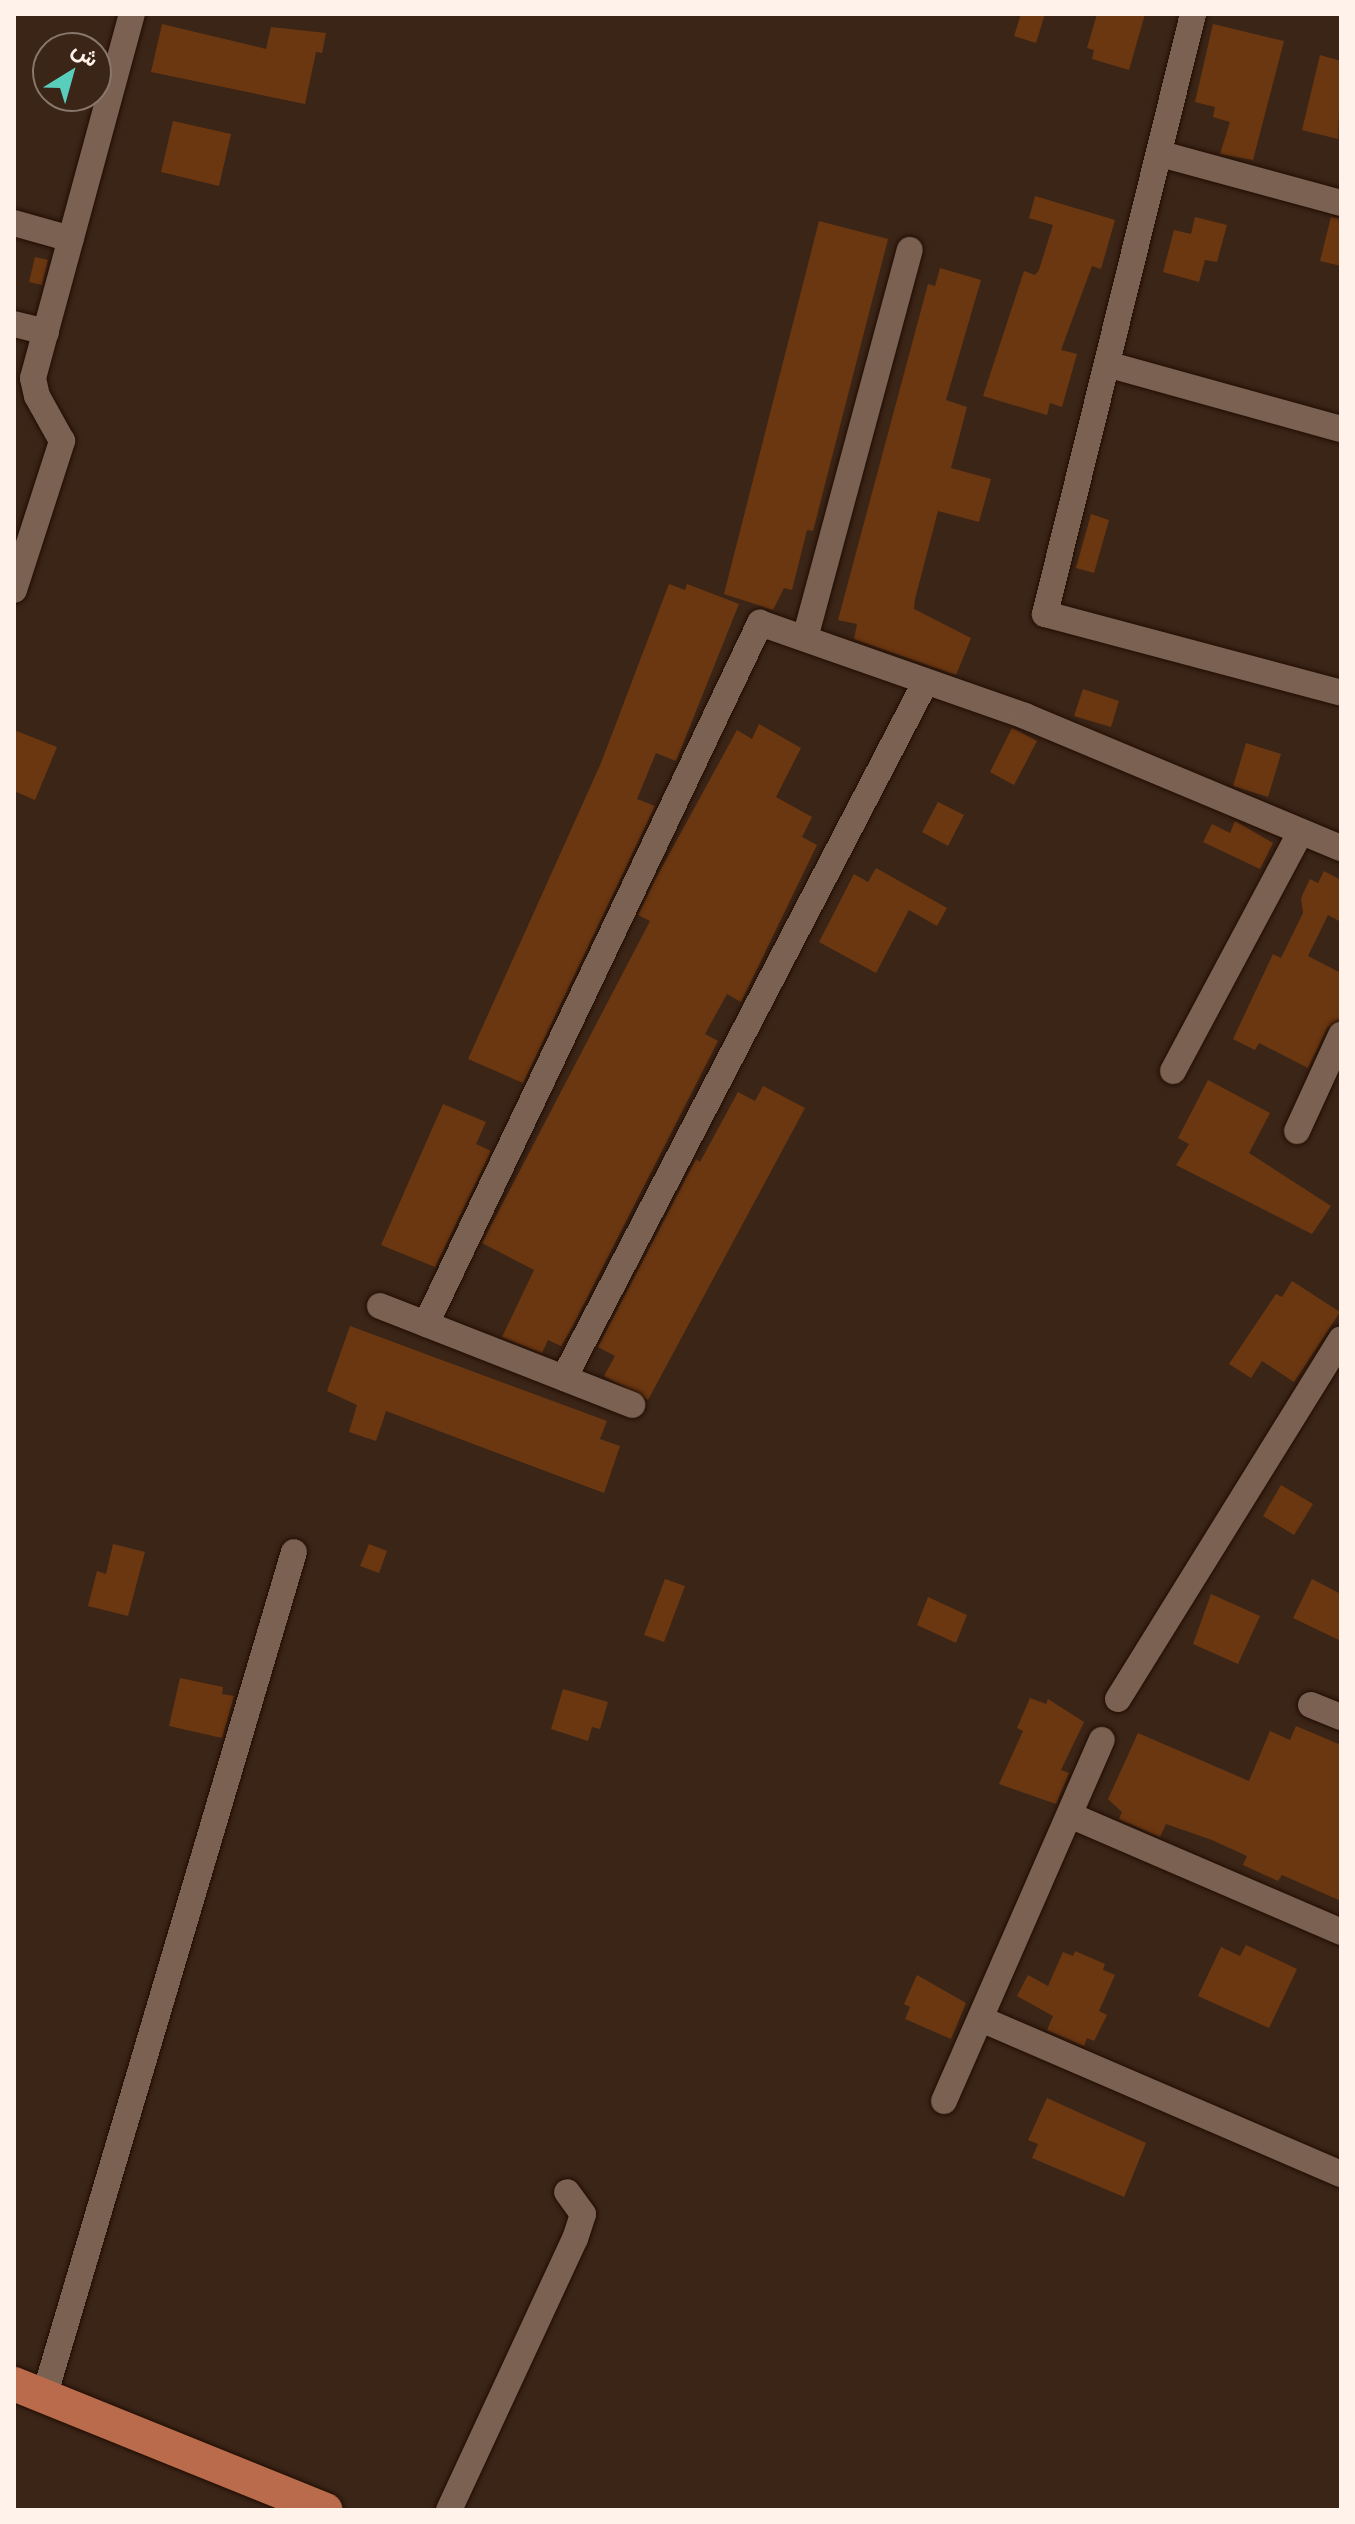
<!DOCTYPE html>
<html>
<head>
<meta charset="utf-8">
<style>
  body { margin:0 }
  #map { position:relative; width:1355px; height:2524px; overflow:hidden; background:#3b2517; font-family:"Work Sans",Vazirmatn,sans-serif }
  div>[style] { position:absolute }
  .building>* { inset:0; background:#6b3711 }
  .roads { filter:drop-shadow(0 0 2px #210d02) drop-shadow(0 0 2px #210d02) }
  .minor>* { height:26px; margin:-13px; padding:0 13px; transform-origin:13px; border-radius:13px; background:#7a6152 }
  .major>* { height:34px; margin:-17px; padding:0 17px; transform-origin:17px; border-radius:17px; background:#ba6b4c }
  span { translate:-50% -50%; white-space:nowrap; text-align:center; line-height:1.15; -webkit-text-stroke:7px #3b2517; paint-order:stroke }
  .frame { position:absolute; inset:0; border:16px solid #fef2eb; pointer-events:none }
  .north { position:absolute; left:32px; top:32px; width:80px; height:80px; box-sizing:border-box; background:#3b2517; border:2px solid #89776c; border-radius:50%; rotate:37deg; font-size:22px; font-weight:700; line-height:32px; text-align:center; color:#fef2eb }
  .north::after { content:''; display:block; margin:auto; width:28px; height:36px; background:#5acebd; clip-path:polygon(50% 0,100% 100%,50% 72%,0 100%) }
</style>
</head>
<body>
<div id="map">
  <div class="building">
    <div style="clip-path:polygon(1021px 14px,1045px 14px,1036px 43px,1014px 36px)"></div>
    <div style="clip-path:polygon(1097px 14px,1145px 14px,1129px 70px,1092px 59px,1094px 50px,1087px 48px)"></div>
    <div style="clip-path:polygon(162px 24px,266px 49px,271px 27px,326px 33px,322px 53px,316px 52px,305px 104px,151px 72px)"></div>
    <div style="clip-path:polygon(1213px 24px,1284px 41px,1253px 160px,1220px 154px,1230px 122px,1213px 117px,1215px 107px,1195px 102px)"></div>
    <div style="clip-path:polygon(1320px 55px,1341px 61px,1338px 139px,1302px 130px)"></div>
    <div style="clip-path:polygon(173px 121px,231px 134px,219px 186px,161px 172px)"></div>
    <div style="clip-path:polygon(1035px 196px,1115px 220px,1101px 269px,1092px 266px,1061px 350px,1077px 354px,1062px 407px,1050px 403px,1047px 415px,983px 396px,1024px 271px,1035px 275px,1039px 270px,1053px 225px,1029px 218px)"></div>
    <div style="clip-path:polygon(1195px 217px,1227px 225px,1217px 262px,1205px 260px,1199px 282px,1163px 272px,1174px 230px,1191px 234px)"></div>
    <div style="clip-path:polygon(1331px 217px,1341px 219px,1341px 266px,1320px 261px)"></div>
    <div style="clip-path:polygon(819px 221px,888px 239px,813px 531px,807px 530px,792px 590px,784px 588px,773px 610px,724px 594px)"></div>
    <div style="clip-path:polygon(35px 257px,48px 260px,42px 285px,29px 282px)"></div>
    <div style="clip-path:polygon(940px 268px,981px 280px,946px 400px,967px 407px,951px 468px,991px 479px,979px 522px,938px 511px,915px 599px,914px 609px,971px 638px,956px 675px,854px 639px,857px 624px,838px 620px,928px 284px,935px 286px)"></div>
    <div style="clip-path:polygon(1091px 514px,1109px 520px,1094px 573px,1076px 568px)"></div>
    <div style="clip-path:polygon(669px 584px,685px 590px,687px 584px,739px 604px,676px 761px,656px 753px,637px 799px,655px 806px,523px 1083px,468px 1059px,601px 763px)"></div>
    <div style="clip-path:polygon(1083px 689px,1119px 701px,1111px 727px,1074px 716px)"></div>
    <div style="clip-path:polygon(759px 724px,801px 748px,776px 797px,812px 817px,802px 837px,817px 845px,741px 1002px,727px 994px,705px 1034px,718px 1041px,569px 1333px,561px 1346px,548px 1340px,542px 1353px,502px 1337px,534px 1270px,482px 1243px,650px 921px,638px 915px,655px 880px,737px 730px,752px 739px)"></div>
    <div style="clip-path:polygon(1012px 728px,1037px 741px,1014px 785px,990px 772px)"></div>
    <div style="clip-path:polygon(14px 730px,57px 747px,35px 800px,14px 791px)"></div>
    <div style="clip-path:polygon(1246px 743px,1281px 754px,1268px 797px,1233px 786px)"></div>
    <div style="clip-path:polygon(938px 802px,964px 815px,948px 846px,922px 832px)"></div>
    <div style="clip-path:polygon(1235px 821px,1273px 843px,1260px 869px,1203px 842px,1212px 824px,1230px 833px)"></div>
    <div style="clip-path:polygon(876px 868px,947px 908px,937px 926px,909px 910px,876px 973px,819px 942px,854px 874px,868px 882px)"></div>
    <div style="clip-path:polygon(1324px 871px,1341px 880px,1341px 922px,1328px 915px,1308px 956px,1341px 973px,1341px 1019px,1327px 1028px,1308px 1068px,1259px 1043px,1255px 1050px,1233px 1039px,1273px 954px,1281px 958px,1303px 913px,1301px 898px,1310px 879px,1318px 883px)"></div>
    <div style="clip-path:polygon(1208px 1080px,1270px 1113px,1249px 1153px,1331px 1206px,1312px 1234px,1176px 1165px,1189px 1144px,1178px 1138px)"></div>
    <div style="clip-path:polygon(763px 1086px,805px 1108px,648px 1400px,604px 1376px,615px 1356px,598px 1347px,696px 1159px,700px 1162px,738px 1092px,755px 1101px)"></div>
    <div style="clip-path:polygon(443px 1104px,486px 1122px,476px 1144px,491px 1151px,435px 1267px,381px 1245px)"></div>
    <div style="clip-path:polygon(1292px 1281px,1340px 1312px,1294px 1382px,1262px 1361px,1251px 1378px,1229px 1364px,1276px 1294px,1282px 1297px)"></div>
    <div style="clip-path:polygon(350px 1326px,607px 1421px,600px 1439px,620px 1446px,604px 1493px,386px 1411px,376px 1441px,349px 1432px,357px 1405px,327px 1391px)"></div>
    <div style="clip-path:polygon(1281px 1485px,1313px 1504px,1294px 1535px,1263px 1516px)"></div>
    <div style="clip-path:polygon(113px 1544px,145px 1552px,128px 1616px,88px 1606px,97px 1571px,106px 1574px)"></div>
    <div style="clip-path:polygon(369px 1544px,387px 1551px,379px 1573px,360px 1566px)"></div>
    <div style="clip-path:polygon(665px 1579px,685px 1586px,664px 1642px,644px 1635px)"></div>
    <div style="clip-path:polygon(1312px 1579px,1341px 1594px,1341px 1641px,1293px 1618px)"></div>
    <div style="clip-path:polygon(1211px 1594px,1260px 1616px,1238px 1664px,1193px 1644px)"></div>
    <div style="clip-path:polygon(928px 1597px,967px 1615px,956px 1643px,917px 1625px)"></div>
    <div style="clip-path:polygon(180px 1678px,223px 1687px,222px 1694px,234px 1696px,222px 1738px,169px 1726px)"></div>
    <div style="clip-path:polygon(563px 1689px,608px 1702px,600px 1729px,592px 1727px,588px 1741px,551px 1729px)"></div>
    <div style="clip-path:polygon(1030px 1698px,1046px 1704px,1048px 1699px,1084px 1722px,1061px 1770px,1069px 1773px,1056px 1804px,999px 1784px,1023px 1731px,1017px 1728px)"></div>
    <div style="clip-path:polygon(1296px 1726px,1341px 1745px,1341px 1901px,1282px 1875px,1278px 1881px,1243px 1865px,1247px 1856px,1212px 1840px,1166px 1824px,1160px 1837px,1119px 1819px,1122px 1812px,1108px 1799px,1138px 1733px,1249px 1781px,1270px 1731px,1290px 1740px)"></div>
    <div style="clip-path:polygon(1246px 1945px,1297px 1969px,1269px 2028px,1198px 1996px,1221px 1947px,1240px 1956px)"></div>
    <div style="clip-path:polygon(1075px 1951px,1105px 1964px,1103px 1970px,1115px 1975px,1099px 2011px,1107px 2015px,1094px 2041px,1087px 2038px,1084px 2046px,1047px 2030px,1053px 2016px,1017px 1996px,1028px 1975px,1048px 1986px,1063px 1952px,1073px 1956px)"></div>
    <div style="clip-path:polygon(917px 1975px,966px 2003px,951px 2039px,905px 2019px,910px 2007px,904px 2004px)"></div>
    <div style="clip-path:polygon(1047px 2098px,1146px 2143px,1124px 2197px,1032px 2158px,1038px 2144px,1028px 2140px)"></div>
  </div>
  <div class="roads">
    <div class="minor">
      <div style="left:1193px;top:14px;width:618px;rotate:103.86deg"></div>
      <div style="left:1045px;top:614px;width:306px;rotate:14.9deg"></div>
      <div style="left:1161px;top:154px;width:187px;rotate:15.2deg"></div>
      <div style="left:14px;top:223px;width:59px;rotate:15.7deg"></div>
      <div style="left:14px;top:324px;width:33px;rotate:14deg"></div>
      <div style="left:1110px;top:365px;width:240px;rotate:15.5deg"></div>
      <div style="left:14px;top:590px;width:157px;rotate:-72.1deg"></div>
      <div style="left:62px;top:441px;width:51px;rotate:-119.1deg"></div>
      <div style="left:37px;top:396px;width:18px;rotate:-103deg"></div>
      <div style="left:33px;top:378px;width:377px;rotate:-74.8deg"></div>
      <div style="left:805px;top:638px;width:402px;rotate:-74.9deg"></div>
      <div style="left:1173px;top:1071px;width:270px;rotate:-61.9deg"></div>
      <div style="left:1297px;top:1131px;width:106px;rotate:-65.4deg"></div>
      <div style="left:380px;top:1306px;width:271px;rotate:21.4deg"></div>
      <div style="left:426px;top:1324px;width:777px;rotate:-64.52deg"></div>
      <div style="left:760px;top:623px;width:281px;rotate:19.3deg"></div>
      <div style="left:1025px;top:716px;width:342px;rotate:22.7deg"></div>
      <div style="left:564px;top:1378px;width:785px;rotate:-62.55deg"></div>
      <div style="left:1118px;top:1699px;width:423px;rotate:-58.2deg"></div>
      <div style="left:1311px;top:1705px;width:32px;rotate:22deg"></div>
      <div style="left:1072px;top:1816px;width:293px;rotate:23.3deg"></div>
      <div style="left:981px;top:2019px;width:392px;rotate:23.3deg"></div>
      <div style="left:944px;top:2101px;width:394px;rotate:-66.4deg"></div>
      <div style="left:44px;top:2397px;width:881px;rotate:-73.52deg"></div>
      <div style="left:449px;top:2510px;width:299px;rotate:-65.1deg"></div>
      <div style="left:575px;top:2239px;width:26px;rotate:-72deg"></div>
      <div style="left:583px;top:2214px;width:27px;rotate:-126deg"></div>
    </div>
    <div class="major">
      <div style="left:14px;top:2384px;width:336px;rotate:22deg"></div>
    </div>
  </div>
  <div class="frame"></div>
  <div class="north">ش</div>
</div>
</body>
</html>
